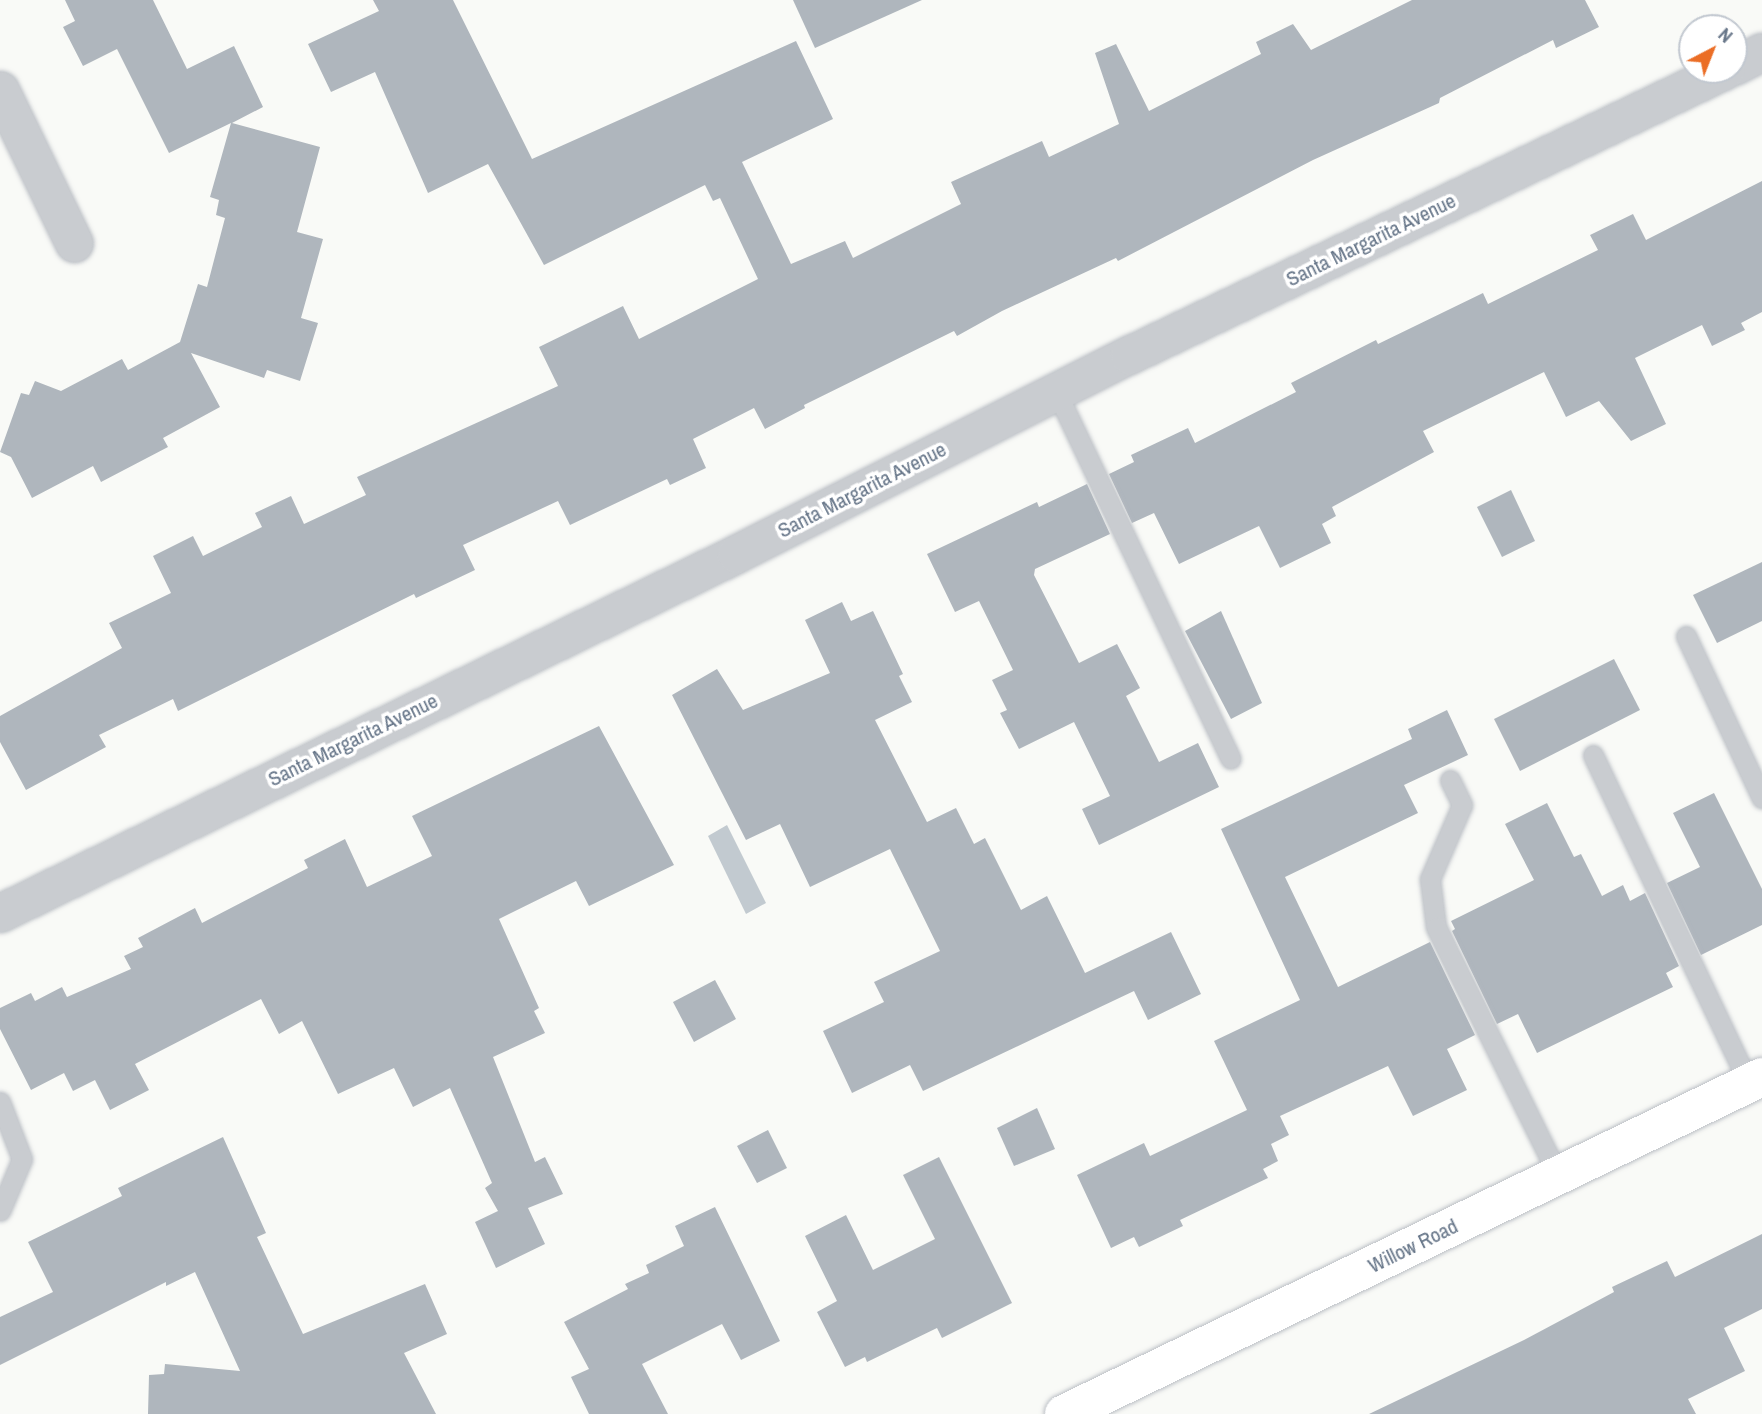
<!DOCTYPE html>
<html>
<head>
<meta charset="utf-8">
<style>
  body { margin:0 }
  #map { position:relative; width:1762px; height:1414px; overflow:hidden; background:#f9faf7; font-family:"Archivo Narrow",sans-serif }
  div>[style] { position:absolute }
  .water>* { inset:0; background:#c2cad0 }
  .building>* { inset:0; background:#afb6bd }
  .roads { filter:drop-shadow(0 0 2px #bbbfc5) drop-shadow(0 0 2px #bbbfc5) }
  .lane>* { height:19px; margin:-9.5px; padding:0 9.5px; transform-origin:9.5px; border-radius:9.5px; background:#c9ccd0 }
  .street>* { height:37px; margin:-18.5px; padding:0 18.5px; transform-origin:18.5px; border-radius:18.5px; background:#c9ccd0 }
  .secondary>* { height:38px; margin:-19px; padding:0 19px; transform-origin:19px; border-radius:19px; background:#fff }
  span { translate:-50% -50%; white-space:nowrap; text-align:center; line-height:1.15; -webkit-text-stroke:7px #fff; paint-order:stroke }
  .street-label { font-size:21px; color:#677689 }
  .north { position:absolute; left:1678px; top:14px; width:70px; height:70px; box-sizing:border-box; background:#fff; border:2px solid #c2c8d0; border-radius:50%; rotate:42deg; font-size:19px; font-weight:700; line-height:28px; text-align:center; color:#677689 }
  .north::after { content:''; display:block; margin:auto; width:24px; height:32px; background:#eb6e26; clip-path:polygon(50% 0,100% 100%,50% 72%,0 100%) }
</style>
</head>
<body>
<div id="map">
  <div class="water">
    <div style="clip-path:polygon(727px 825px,766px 903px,746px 914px,708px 836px)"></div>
  </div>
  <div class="building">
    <div style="clip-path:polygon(65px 0,153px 0,187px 69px,234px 46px,263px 107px,232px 123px,320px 147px,297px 232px,323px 239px,301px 318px,318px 323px,300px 381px,267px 370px,264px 378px,191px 353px,220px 407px,163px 438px,168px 447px,101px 482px,93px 466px,32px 498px,11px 457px,0 452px,21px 393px,29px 395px,35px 381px,61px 391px,122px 359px,128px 370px,180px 342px,198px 284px,207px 287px,225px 218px,216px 215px,219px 200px,210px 197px,231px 123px,169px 153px,117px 49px,83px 66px,63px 27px,75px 21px)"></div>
    <div style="clip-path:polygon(373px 0,453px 0,532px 159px,796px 41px,833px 119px,742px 162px,791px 264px,845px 241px,853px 258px,961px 204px,951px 182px,1042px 141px,1049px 157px,1119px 124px,1095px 53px,1116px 44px,1149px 111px,1261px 54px,1256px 42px,1293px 24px,1311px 50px,1412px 0,1585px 0,1599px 27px,1556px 48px,1553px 40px,1440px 98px,1439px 103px,1313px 160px,1118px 261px,1116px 258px,1002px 311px,957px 336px,954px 331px,804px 405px,805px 408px,765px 429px,754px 408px,693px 439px,706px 468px,670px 485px,667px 479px,570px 525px,558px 501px,463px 545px,475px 570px,416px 598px,414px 594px,178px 711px,173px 699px,99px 735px,106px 747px,26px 790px,0 742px,0 716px,122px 648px,109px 623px,171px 593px,153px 556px,193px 536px,203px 556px,262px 527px,255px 513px,291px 496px,304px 524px,366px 495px,357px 477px,558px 386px,539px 347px,623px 306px,639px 339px,758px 279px,720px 198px,713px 201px,705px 185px,544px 265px,488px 164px,428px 193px,375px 72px,331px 92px,308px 44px,379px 11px)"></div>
    <div style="clip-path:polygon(793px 0,922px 0,815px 48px)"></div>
    <div style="clip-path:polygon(1762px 181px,1762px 312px,1741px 323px,1745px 330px,1712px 346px,1702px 325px,1635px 358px,1666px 424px,1631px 441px,1599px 401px,1566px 417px,1544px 372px,1423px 431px,1434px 452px,1332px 507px,1336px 516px,1322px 524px,1331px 543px,1280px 568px,1259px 526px,1179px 564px,1154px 513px,1132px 523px,1109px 474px,1134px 462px,1131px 455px,1188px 428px,1195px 443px,1296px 392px,1291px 383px,1376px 340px,1378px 344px,1483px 293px,1488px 304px,1598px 250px,1590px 235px,1633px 214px,1646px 240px)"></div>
    <div style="clip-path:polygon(1087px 484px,1110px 534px,1035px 569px,1034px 575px,1079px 663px,1117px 644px,1140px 688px,1126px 696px,1159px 762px,1198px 743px,1219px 787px,1099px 845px,1082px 809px,1110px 796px,1074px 722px,1019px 749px,1000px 713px,1007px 710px,992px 680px,1013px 670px,979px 601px,955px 612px,927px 554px,1037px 502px,1039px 507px)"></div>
    <div style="clip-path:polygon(1511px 490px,1535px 541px,1502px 557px,1477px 507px)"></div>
    <div style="clip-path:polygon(1762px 562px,1762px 621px,1717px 643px,1693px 595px)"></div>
    <div style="clip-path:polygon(842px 602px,851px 621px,873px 611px,903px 674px,899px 676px,912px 702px,875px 720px,927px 822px,956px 808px,974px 844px,985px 838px,1021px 910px,1047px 896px,1085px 973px,1171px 932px,1201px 994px,1148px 1020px,1134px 991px,923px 1091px,910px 1065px,852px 1093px,823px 1031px,884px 1002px,874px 982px,940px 951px,890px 849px,810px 887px,780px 824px,746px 840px,672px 695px,717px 669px,743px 710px,830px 673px,805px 620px)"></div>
    <div style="clip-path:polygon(1221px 611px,1262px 703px,1231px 719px,1185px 631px)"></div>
    <div style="clip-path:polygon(1614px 659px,1640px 710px,1520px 771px,1494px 719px)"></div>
    <div style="clip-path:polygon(1447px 710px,1468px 755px,1404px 785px,1418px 813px,1285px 877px,1338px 987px,1430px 942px,1475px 1035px,1447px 1049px,1467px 1090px,1413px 1116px,1388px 1066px,1280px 1116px,1289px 1135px,1271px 1144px,1278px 1161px,1263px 1169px,1268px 1178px,1180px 1220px,1183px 1226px,1139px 1247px,1134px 1237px,1111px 1248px,1077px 1175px,1144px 1143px,1150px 1156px,1247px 1110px,1214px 1041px,1300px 1000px,1221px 829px,1412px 739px,1408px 729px)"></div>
    <div style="clip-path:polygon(599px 726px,674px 865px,589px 906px,576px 881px,499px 919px,539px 1008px,534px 1011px,545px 1033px,493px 1057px,535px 1162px,545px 1157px,563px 1194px,528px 1208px,545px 1244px,496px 1268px,475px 1222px,498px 1211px,485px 1188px,492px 1183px,450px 1088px,413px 1107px,394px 1068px,338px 1094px,302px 1021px,279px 1034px,261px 999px,135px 1064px,149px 1090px,110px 1110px,95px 1080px,73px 1091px,64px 1073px,31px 1090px,0 1029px,0 1008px,31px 993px,35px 1001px,62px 987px,67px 997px,131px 969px,124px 956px,143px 947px,138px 938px,195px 908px,202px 923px,308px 868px,304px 860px,345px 839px,367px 887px,432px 856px,412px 816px)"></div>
    <div style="clip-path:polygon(1714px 793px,1762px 889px,1762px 925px,1701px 955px,1667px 883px,1700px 867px,1673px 813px)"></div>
    <div style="clip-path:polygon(1547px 803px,1574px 857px,1581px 854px,1602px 896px,1623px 885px,1630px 901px,1645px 893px,1679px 966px,1666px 973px,1673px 987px,1537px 1053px,1518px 1014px,1497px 1024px,1452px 931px,1455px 929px,1451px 921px,1534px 880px,1505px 824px)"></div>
    <div style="clip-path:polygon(715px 980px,736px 1019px,694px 1042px,673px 1002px)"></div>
    <div style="clip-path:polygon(1037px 1108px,1055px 1149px,1014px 1166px,997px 1128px)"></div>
    <div style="clip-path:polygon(768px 1130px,787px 1168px,757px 1183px,737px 1146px)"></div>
    <div style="clip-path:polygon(223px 1137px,266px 1233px,257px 1237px,303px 1334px,425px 1284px,447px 1334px,404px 1353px,436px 1414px,148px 1414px,149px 1375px,164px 1374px,165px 1364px,240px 1371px,195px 1272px,166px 1286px,166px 1282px,0 1365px,0 1317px,53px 1292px,28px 1242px,122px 1196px,118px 1188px)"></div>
    <div style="clip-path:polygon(939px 1157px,1012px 1303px,942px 1338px,937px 1328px,867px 1362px,865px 1357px,845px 1367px,817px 1312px,837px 1301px,805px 1236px,846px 1215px,873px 1270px,935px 1239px,903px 1175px)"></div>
    <div style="clip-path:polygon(715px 1207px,780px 1341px,741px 1360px,722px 1324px,642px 1364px,668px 1414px,589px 1414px,571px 1377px,589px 1369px,564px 1322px,628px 1289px,625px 1284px,649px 1273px,646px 1265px,684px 1246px,675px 1226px)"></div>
    <div style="clip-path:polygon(1762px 1234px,1762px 1309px,1724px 1328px,1745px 1371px,1688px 1399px,1696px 1414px,1369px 1414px,1524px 1340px,1614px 1292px,1612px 1287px,1667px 1261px,1675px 1277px)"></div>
  </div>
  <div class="roads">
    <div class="lane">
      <div style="left:1056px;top:391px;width:407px;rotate:64.6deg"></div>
      <div style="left:1686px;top:636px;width:179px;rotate:64.9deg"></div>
      <div style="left:1593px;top:755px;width:364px;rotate:64.6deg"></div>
      <div style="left:1450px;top:780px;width:28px;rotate:64deg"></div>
      <div style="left:1462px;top:805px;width:81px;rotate:113.4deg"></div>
      <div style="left:1430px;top:879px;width:48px;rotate:82.9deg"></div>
      <div style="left:1436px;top:927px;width:276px;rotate:63.8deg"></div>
      <div style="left:0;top:1102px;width:61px;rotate:68.9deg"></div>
      <div style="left:22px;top:1159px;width:56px;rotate:112.9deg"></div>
    </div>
    <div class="street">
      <div style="left:1734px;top:66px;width:31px;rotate:-27deg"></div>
      <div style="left:0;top:90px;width:170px;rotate:64.2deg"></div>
      <div style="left:0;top:913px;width:819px;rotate:-26deg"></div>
      <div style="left:736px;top:554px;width:441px;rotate:-26.9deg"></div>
      <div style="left:1129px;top:355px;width:661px;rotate:-25.56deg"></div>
    </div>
    <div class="secondary">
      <div style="left:1064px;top:1414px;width:775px;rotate:-25.77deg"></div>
    </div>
  </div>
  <div class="street-label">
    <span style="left:1371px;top:240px;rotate:-26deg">Santa Margarita Avenue</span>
    <span style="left:862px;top:490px;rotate:-27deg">Santa Margarita Avenue</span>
    <span style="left:353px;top:740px;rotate:-26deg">Santa Margarita Avenue</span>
    <span style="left:1413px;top:1246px;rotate:-26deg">Willow Road</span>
  </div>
  <div class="north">N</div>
</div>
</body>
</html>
